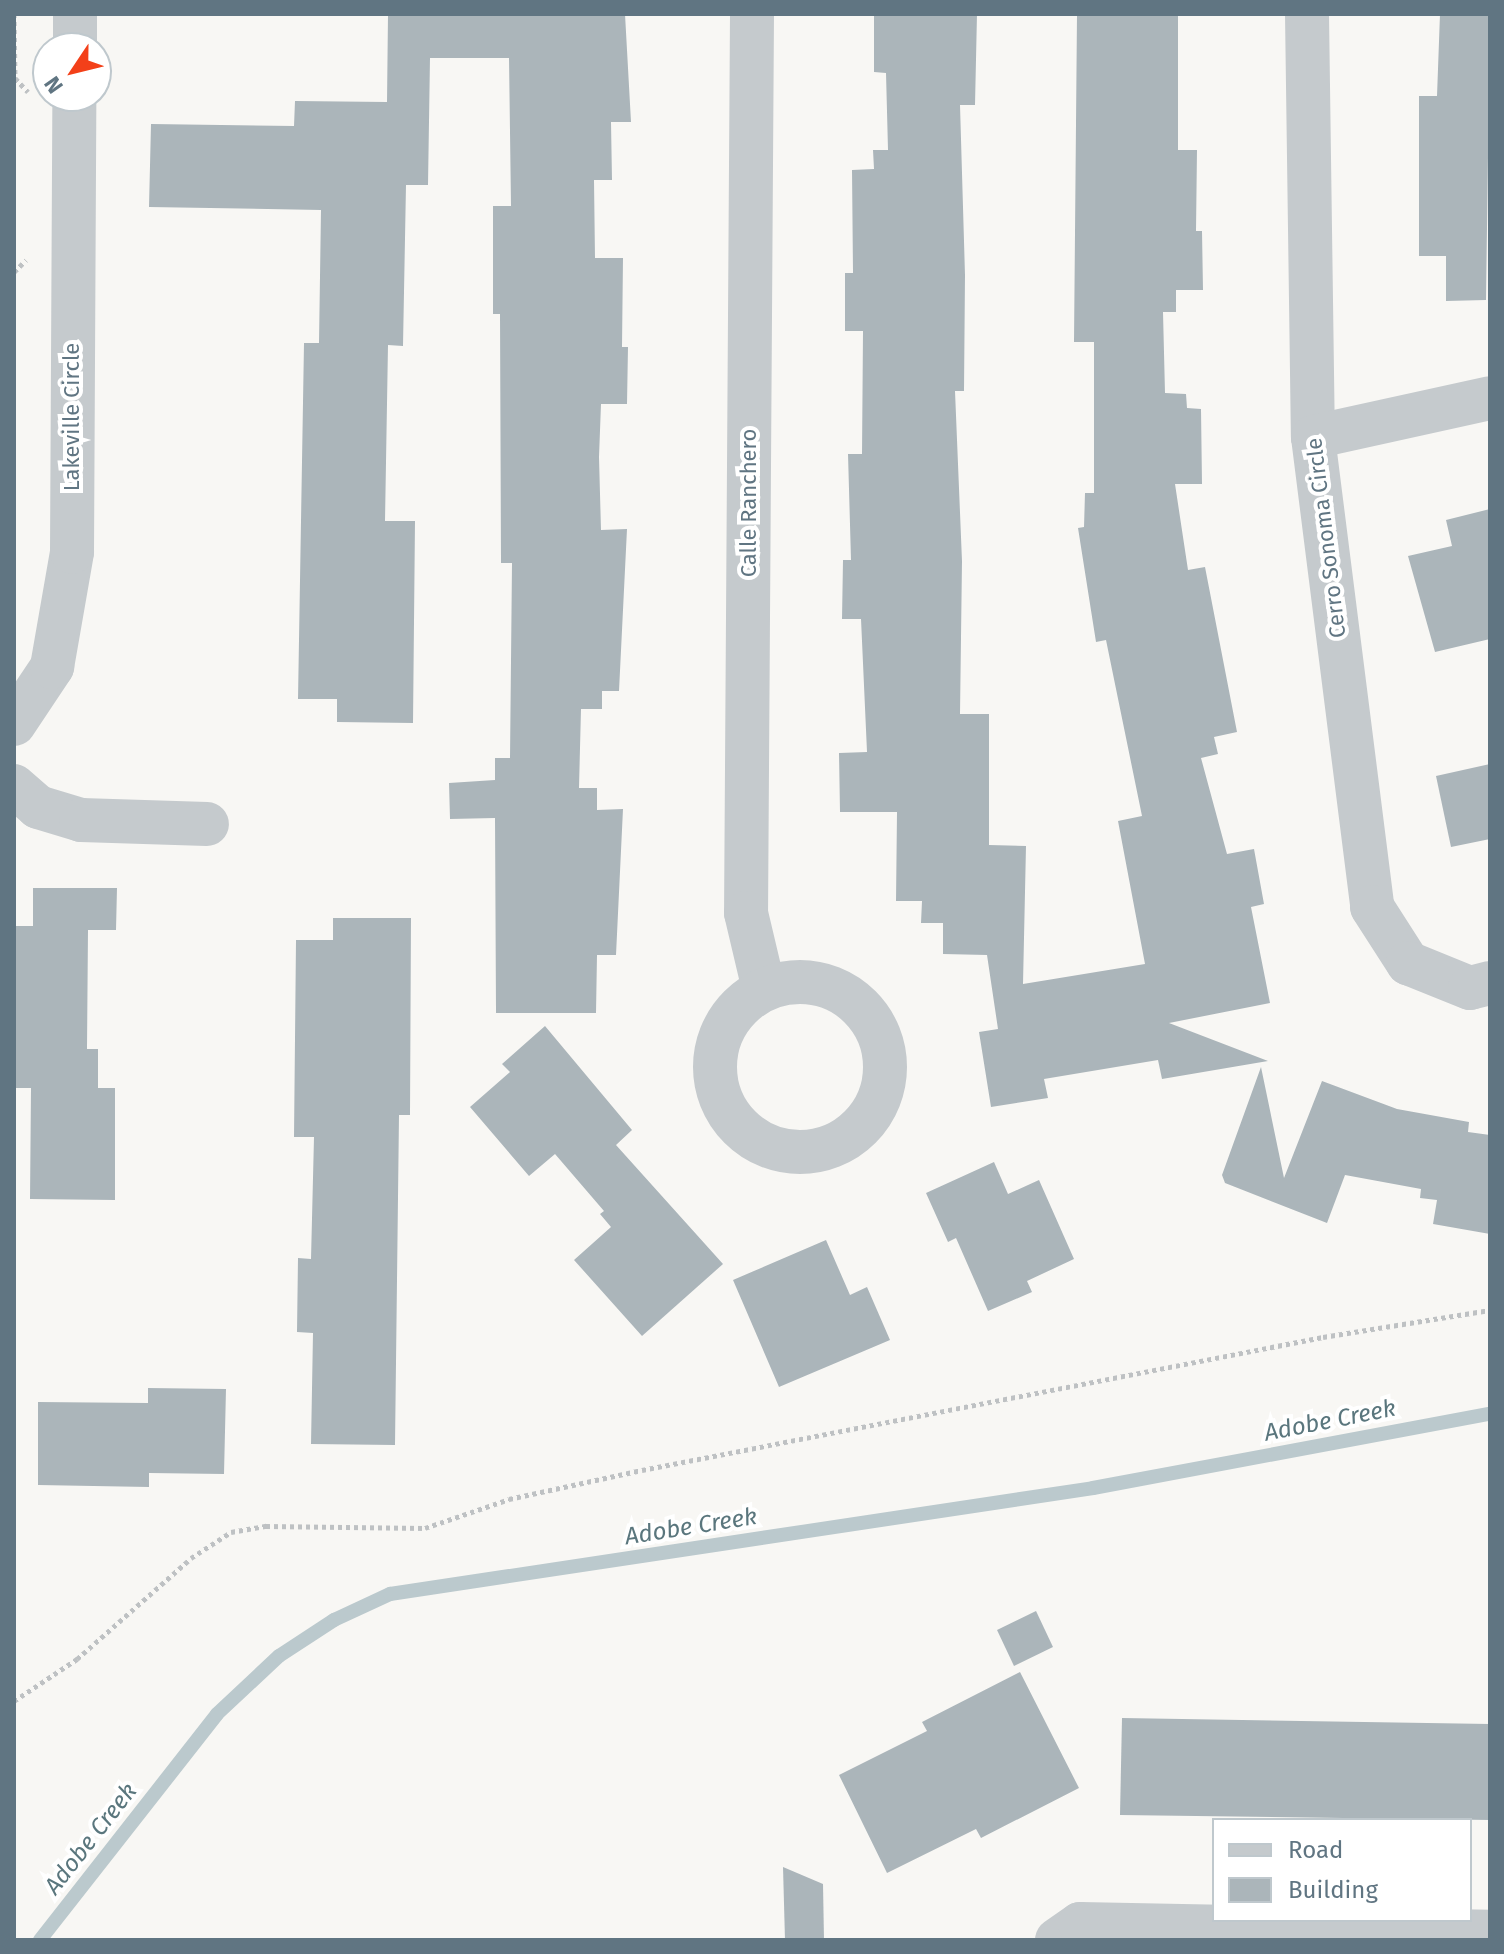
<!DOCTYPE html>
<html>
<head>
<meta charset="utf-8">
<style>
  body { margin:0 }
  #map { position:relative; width:1504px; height:1954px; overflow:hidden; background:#f8f7f4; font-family:"Fira Sans",sans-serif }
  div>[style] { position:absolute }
  .stream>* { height:14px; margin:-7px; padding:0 7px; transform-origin:7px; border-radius:7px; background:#bbc9cd }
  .building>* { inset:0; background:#abb5ba }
  .path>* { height:5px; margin-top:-2.5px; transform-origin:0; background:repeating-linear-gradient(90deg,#bec1c3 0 4px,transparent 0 8px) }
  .minor>* { height:44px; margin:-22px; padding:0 22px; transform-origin:22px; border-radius:22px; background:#c5cacd }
  .minor>.ring { margin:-22px; padding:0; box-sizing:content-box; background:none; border:44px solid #c5cacd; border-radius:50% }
  span { translate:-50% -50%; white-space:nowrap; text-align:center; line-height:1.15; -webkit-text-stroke:8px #fff; paint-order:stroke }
  .street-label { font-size:22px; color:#607582 }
  .water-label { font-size:24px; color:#5a767d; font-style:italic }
  .frame { position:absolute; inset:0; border:16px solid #607582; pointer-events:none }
  .legend { position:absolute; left:1212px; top:1818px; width:260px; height:104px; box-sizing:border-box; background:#fff; border:2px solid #bfc8cd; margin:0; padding:10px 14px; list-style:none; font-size:24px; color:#607582 }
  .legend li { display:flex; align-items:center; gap:16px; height:40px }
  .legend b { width:40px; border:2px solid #bfc8cd }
  .north { position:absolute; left:32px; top:32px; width:80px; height:80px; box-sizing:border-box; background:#fff; border:2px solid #bfc8cd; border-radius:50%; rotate:235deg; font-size:22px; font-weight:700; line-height:32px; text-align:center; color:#607582 }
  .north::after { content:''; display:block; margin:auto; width:28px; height:36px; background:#f34019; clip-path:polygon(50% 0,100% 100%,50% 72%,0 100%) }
</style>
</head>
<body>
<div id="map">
  <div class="stream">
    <div style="left:40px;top:1940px;width:287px;rotate:-51.9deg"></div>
    <div style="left:217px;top:1714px;width:85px;rotate:-43.1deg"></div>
    <div style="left:279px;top:1656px;width:66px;rotate:-33.2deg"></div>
    <div style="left:334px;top:1620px;width:62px;rotate:-24.9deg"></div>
    <div style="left:390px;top:1594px;width:711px;rotate:-8.57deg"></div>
    <div style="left:1093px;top:1488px;width:404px;rotate:-10.6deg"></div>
  </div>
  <div class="building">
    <div style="clip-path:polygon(388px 14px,625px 14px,631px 122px,611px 122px,612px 180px,594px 180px,595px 258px,623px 258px,622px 347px,628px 347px,627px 404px,601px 404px,599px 457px,601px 530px,627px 529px,619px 691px,602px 691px,602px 709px,581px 709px,579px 788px,597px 788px,597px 810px,623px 809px,616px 955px,597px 955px,596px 1013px,496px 1013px,495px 818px,450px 819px,449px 783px,495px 780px,495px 758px,510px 758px,512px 563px,501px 563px,500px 314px,493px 314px,493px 206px,511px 206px,509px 58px,430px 58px,428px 185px,406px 185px,403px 346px,388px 345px,385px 521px,415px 521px,413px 723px,337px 722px,337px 699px,298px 699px,304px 343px,319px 343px,321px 210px,149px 207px,151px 124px,294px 126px,295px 101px,387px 102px)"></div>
    <div style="clip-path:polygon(874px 14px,977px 14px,975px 105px,960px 105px,965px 275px,964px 391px,955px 391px,962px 561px,960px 714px,989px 714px,989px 845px,1026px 846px,1023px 984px,1145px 964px,1118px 821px,1142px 816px,1106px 640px,1096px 642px,1078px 528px,1084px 527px,1085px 493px,1094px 493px,1094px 342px,1074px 342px,1077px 14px,1178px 14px,1178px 150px,1197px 150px,1196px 231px,1202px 231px,1203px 290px,1176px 290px,1176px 312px,1163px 312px,1165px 393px,1186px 394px,1187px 408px,1201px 409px,1202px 484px,1175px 484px,1188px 570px,1205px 567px,1237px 732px,1214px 737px,1218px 754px,1201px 758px,1227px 854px,1254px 849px,1264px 904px,1251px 907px,1270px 1003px,1169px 1023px,1268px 1061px,1162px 1079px,1158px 1060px,1044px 1079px,1048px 1098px,991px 1107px,979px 1032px,998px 1029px,987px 955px,943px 954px,943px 923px,921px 923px,922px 901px,896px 901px,897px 812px,840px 812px,839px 753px,867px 752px,861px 619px,842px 619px,843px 560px,851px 560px,848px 454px,862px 454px,863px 331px,845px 331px,845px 273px,853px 273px,852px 170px,874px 169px,873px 150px,888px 150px,886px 73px,874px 72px)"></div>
    <div style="clip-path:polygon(1440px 14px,1490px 14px,1486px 300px,1446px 301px,1446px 256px,1419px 256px,1419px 96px,1437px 96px)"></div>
    <div style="clip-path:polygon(1490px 509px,1490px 639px,1435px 652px,1408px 556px,1452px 546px,1446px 520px)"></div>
    <div style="clip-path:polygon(1490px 764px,1490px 839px,1451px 847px,1436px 776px)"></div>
    <div style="clip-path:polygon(33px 888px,117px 888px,116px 930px,88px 930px,87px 1049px,98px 1049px,98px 1088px,115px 1088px,115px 1200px,30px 1199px,31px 1088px,14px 1088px,14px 926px,33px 926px)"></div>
    <div style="clip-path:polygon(333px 918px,411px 918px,410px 1115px,399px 1115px,395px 1445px,311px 1444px,313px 1333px,297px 1332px,298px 1258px,311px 1259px,314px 1137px,294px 1137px,296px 940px,333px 940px)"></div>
    <div style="clip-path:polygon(545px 1026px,632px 1130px,616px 1145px,723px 1264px,642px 1336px,574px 1260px,611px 1227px,600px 1214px,604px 1211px,555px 1154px,529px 1176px,470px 1107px,510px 1072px,502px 1064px)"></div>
    <div style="clip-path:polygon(1261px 1067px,1284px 1178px,1322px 1081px,1397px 1109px,1469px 1122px,1468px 1132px,1490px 1135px,1490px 1234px,1433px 1224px,1437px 1200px,1420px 1198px,1421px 1189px,1345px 1175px,1327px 1223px,1225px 1183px,1222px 1175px)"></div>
    <div style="clip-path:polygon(994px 1162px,1008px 1194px,1039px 1180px,1074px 1259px,1027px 1281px,1032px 1292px,988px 1311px,956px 1238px,948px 1242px,926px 1193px)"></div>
    <div style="clip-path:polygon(826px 1240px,850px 1295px,867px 1287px,890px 1340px,779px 1387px,733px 1280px)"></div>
    <div style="clip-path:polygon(148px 1388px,226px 1389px,224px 1474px,149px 1473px,149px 1487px,38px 1485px,38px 1402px,148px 1403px)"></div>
    <div style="clip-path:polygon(1036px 1611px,1053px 1647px,1014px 1666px,997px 1630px)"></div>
    <div style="clip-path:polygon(1020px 1672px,1079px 1788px,981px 1838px,976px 1829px,887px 1873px,839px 1775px,927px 1731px,922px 1722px)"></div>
    <div style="clip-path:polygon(1122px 1718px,1490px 1724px,1490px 1820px,1120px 1815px)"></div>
    <div style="clip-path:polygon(783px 1867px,823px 1884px,824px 1940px,785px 1940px)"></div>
  </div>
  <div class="path">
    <div style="left:14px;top:14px;width:64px;rotate:89.1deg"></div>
    <div style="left:15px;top:78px;width:19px;rotate:47deg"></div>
    <div style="left:14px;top:272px;width:17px;rotate:-45deg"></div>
    <div style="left:14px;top:1701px;width:76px;rotate:-33.7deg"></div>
    <div style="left:77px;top:1659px;width:152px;rotate:-41.5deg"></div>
    <div style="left:191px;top:1558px;width:48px;rotate:-33deg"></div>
    <div style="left:231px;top:1532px;width:36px;rotate:-10deg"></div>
    <div style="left:266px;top:1526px;width:159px;rotate:0.7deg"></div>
    <div style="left:425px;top:1528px;width:89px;rotate:-19deg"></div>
    <div style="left:509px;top:1499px;width:136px;rotate:-12.3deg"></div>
    <div style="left:642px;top:1470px;width:694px;rotate:-11.05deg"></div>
    <div style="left:1323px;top:1337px;width:169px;rotate:-9.2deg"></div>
  </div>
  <div class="minor">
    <div style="left:752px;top:14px;width:899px;rotate:90.38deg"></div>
    <div style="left:746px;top:913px;width:78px;rotate:76.7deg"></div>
    <div style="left:1307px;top:14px;width:423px;rotate:89.2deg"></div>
    <div style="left:1313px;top:437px;width:474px;rotate:82.8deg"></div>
    <div style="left:1372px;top:907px;width:67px;rotate:57.3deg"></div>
    <div style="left:1408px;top:963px;width:67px;rotate:22deg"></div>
    <div style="left:1470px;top:988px;width:21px;rotate:-14deg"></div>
    <div style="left:75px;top:48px;width:34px;rotate:-90deg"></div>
    <div style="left:1313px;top:437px;width:181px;rotate:-12.4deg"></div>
    <div style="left:14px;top:724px;width:69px;rotate:-56.3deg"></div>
    <div style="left:52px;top:667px;width:117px;rotate:-80.1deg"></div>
    <div style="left:72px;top:552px;width:456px;rotate:-89.7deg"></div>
    <div style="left:14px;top:786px;width:32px;rotate:41deg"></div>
    <div style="left:38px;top:807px;width:45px;rotate:16.8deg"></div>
    <div style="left:81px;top:820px;width:126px;rotate:1.8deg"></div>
    <div class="ring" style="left:715px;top:982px;width:126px;height:126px"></div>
    <div style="left:1057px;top:1940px;width:28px;rotate:-35deg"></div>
    <div style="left:1080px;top:1924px;width:410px;rotate:1.1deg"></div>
  </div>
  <div class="street-label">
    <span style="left:72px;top:417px;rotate:-90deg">Lakeville Circle</span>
    <span style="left:749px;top:503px;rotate:-90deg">Calle Ranchero</span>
    <span style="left:1326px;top:538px;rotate:-97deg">Cerro Sonoma Circle</span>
  </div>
  <div class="water-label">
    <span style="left:1330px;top:1421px;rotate:-11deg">Adobe Creek</span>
    <span style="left:691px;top:1527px;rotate:-9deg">Adobe Creek</span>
    <span style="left:91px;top:1839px;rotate:-52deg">Adobe Creek</span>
  </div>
  <div class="frame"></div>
  <ul class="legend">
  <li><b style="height:10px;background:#c5cacd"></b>Road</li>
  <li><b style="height:22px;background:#abb5ba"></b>Building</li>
  </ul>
  <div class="north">N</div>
</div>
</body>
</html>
